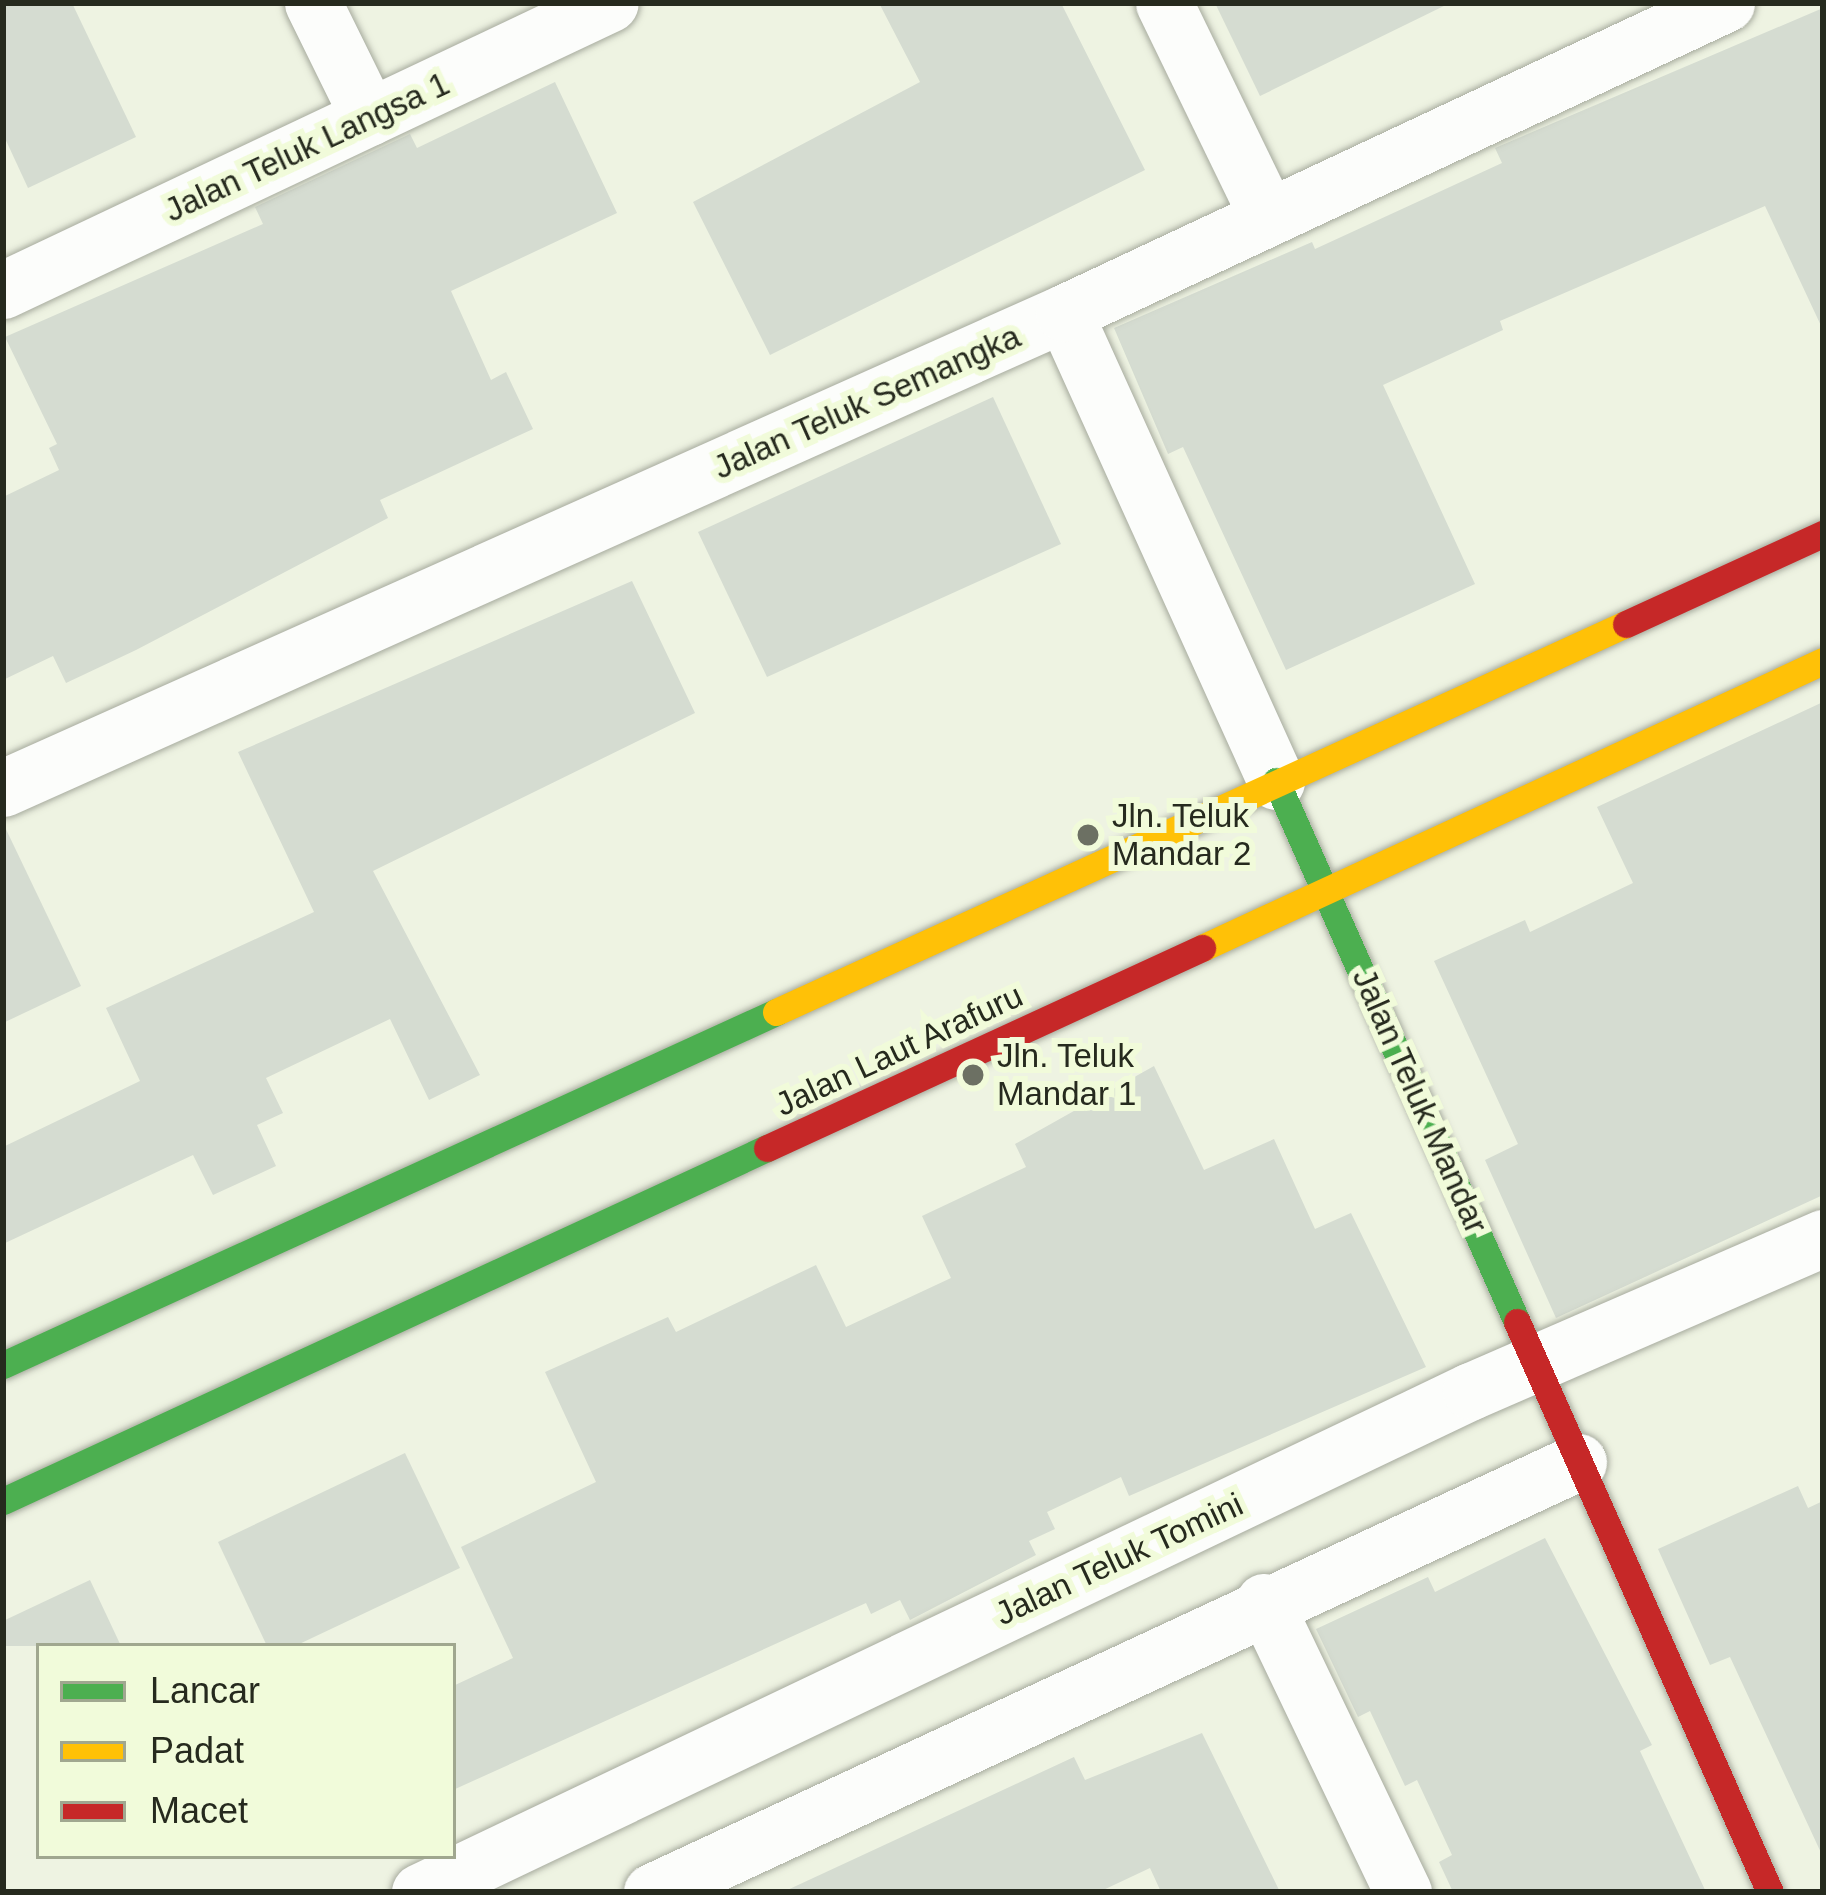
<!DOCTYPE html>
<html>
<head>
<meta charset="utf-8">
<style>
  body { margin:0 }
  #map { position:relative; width:1826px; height:1895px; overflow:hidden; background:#eef3e2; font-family:Helvetica,sans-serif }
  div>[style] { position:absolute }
  .building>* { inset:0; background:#d5dcd1 }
  .roads { filter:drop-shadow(0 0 3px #a7ab9e) drop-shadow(0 0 3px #a7ab9e) }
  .street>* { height:57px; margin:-28.5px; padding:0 28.5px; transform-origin:28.5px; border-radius:28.5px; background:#fcfdfb }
  .fast>* { height:27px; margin:-13.5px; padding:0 13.5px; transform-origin:13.5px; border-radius:13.5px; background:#4caf50 }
  .slow>* { height:27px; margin:-13.5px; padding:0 13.5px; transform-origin:13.5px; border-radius:13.5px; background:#ffc107 }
  .jam>* { height:27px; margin:-13.5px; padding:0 13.5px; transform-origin:13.5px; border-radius:13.5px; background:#c62828 }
  .dots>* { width:33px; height:33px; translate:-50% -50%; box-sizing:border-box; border:6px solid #f1fbda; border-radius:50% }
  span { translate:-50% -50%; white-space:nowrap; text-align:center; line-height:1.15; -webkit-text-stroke:12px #f1fbda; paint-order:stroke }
  .street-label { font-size:33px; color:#262a1e }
  .poi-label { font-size:33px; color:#262a1e }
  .left { translate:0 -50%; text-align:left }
  .frame { position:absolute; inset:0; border:6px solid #262a1e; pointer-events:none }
  .legend { position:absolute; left:36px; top:1643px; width:420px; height:216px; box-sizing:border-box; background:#f1fbda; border:3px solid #a0a78f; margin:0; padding:15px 21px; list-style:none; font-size:36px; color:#262a1e }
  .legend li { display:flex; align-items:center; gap:24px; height:60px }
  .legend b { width:60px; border:3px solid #a0a78f }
</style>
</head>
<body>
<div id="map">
  <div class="building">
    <div style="clip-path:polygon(3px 3px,72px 3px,136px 137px,28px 188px,3px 134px)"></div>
    <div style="clip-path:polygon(879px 3px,1061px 3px,1145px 170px,770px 355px,693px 202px,920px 82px)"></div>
    <div style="clip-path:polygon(1215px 3px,1450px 3px,1260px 96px)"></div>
    <div style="clip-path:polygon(1823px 8px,1823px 330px,1765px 206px,1500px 321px,1503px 330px,1383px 385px,1475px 584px,1286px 670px,1183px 447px,1168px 454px,1114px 328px,1312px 242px,1315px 249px,1502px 163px,1495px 148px)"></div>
    <div style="clip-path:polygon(555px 82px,617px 213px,451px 291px,491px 380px,506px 372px,533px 429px,380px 500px,388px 518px,136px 650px,66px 683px,53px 656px,3px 680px,3px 497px,59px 470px,49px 448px,57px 444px,5px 337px,263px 224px,255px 207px,410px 134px,417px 148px)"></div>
    <div style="clip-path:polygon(993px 397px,1061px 544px,767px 677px,698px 532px)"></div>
    <div style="clip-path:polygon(632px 581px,695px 713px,373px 871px,480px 1075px,429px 1100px,390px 1019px,266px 1078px,283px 1113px,257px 1125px,276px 1166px,213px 1195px,193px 1155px,3px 1244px,3px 1147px,140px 1081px,106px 1008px,314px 912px,238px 752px)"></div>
    <div style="clip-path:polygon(1823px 702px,1823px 1195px,1556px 1318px,1485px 1160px,1518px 1144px,1434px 961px,1525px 920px,1530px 932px,1633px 883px,1597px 807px)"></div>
    <div style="clip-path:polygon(3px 823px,81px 986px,3px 1023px)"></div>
    <div style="clip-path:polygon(1154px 1066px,1204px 1170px,1274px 1139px,1315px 1229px,1351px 1213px,1426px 1367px,1129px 1496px,1121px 1477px,1047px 1512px,1055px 1529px,1029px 1541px,1036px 1555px,910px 1620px,900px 1600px,871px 1614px,866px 1603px,453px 1790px,453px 1686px,513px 1658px,461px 1547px,596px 1482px,545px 1372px,668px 1317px,676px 1332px,816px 1265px,846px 1327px,951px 1278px,922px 1216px,1026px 1167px,1015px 1144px)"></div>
    <div style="clip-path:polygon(405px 1453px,460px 1568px,295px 1646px,267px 1646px,218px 1542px)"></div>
    <div style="clip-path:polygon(1798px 1486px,1808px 1508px,1823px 1501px,1823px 1857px,1730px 1657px,1710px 1665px,1658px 1549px)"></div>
    <div style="clip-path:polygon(1545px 1538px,1652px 1745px,1640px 1751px,1706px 1892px,1453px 1892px,1439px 1862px,1452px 1855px,1417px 1780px,1405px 1786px,1370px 1711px,1358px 1717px,1316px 1629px,1428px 1577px,1435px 1592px)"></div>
    <div style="clip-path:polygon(90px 1580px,121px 1646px,3px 1646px,3px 1621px)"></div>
    <div style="clip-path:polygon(1202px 1733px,1280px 1892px,1161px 1892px,1150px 1868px,1099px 1892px,783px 1892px,1074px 1757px,1085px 1780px)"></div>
  </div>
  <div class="roads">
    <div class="street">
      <div style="left:313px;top:3px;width:127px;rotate:63.8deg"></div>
      <div style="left:1164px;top:3px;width:238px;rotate:64.1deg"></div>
      <div style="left:3px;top:290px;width:671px;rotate:-25.31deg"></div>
      <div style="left:1064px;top:313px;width:514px;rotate:65.63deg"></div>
      <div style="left:3px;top:788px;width:1162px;rotate:-24.12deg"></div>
      <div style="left:1064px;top:313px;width:731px;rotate:-25.09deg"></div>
      <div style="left:1264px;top:1602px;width:322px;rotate:64.4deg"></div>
      <div style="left:420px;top:1892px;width:1164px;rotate:-25.49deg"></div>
      <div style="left:1471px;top:1391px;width:384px;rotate:-23.5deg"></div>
      <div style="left:652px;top:1892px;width:1021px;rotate:-24.91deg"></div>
    </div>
    <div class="fast">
      <div style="left:1276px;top:781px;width:592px;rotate:65.99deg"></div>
      <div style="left:3px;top:1365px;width:850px;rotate:-24.54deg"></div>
      <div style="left:3px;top:1501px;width:842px;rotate:-24.8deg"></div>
    </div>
    <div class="slow">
      <div style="left:1202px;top:948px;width:684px;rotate:-24.8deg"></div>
      <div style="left:776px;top:1012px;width:934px;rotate:-24.54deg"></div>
    </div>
    <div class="jam">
      <div style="left:1626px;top:624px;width:217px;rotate:-24.6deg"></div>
      <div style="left:767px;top:1148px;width:479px;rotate:-24.7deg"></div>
      <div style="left:1517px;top:1322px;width:624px;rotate:66.07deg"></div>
    </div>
  </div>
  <div class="dots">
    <div style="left:1088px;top:835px;background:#6c7063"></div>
    <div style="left:973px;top:1075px;background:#6c7063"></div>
  </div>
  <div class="street-label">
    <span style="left:307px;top:147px;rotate:-25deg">Jalan Teluk Langsa 1</span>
    <span style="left:867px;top:402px;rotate:-24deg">Jalan Teluk Semangka</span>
    <span style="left:899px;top:1050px;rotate:-25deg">Jalan Laut Arafuru</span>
    <span style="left:1420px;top:1101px;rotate:66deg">Jalan Teluk Mandar</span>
    <span style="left:1119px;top:1559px;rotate:-25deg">Jalan Teluk Tomini</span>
  </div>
  <div class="poi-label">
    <span class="left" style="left:1112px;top:835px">Jln. Teluk<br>Mandar 2</span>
    <span class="left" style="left:997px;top:1075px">Jln. Teluk<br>Mandar 1</span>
  </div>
  <div class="frame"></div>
  <ul class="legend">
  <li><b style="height:15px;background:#4caf50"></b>Lancar</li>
  <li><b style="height:15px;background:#ffc107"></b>Padat</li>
  <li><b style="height:15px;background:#c62828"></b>Macet</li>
  </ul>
</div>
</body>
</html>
